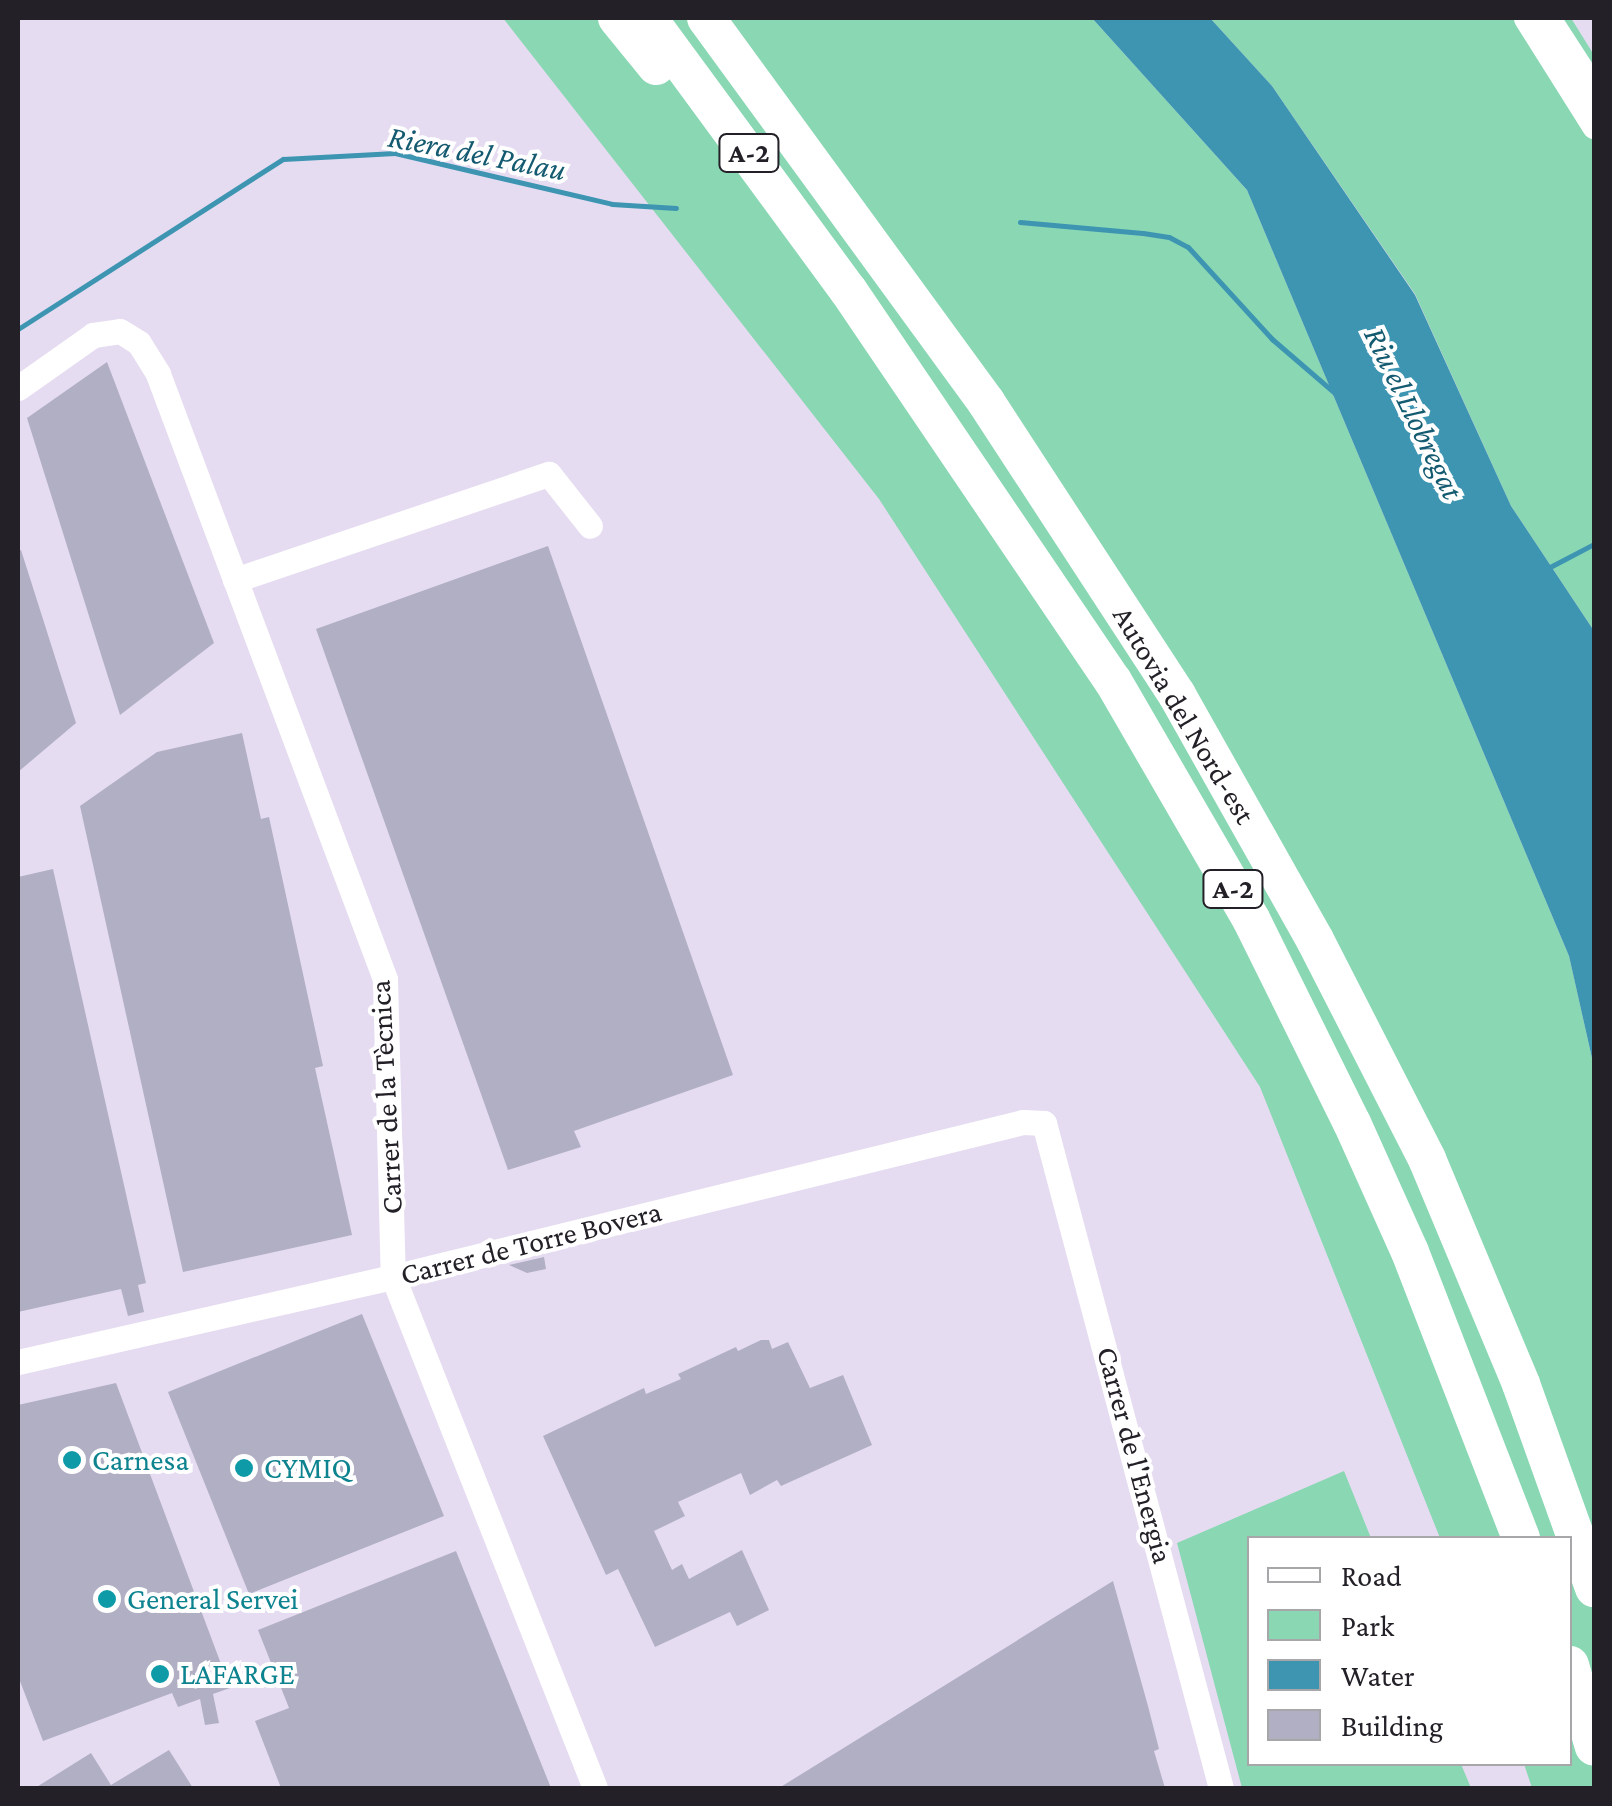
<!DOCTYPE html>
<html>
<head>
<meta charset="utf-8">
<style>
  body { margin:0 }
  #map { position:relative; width:1612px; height:1806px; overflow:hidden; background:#e6dcf1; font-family:"Crimson Pro",serif }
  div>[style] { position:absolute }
  .green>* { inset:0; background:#89d7b3 }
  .water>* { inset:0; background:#3d95b2 }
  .stream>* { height:5px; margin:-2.5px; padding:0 2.5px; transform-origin:2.5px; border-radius:2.5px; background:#3d95b2 }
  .building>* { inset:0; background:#b1afc4 }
  .minor>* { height:25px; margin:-12.5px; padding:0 12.5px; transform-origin:12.5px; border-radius:12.5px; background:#fff }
  .highway>* { height:38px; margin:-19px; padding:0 19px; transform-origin:19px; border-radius:19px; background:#fff }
  .dots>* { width:28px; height:28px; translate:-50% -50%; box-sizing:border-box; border:5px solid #fff; border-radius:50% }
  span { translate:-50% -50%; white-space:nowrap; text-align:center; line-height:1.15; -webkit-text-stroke:8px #fff; paint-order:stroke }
  .shield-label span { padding:2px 8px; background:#fff; border:2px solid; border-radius:8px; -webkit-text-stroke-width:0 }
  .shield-label { font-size:28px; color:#232027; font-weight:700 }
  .street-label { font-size:30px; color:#232027 }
  .culture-label { font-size:30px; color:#0d838f }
  .left { translate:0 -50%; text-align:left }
  .water-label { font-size:32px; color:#145a70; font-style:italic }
  .frame { position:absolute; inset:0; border:20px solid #232027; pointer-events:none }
  .legend { position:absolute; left:1247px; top:1536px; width:325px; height:230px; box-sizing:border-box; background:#fff; border:2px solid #a7a6a9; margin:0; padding:12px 18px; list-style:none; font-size:30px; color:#232027 }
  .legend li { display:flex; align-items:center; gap:20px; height:50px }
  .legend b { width:50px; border:2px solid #a7a6a9 }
</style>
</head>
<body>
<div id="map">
  <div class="green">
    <div style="clip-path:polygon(503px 18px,1092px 18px,1247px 190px,1569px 956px,1594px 1067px,1594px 1788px,1532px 1788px,1524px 1764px,1570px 1764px,1570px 1538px,1440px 1538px,1260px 1087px,879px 499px)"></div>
    <div style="clip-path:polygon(1210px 18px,1571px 18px,1594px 55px,1594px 631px,1511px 506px,1415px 294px,1272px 86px)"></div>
    <div style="clip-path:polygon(1344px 1471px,1371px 1538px,1250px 1538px,1250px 1764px,1461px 1764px,1471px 1788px,1242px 1788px,1177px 1543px)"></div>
  </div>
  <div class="water">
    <div style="clip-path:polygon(1092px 18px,1210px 18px,1272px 86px,1415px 295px,1511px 506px,1594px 631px,1594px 1067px,1569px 956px,1247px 190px)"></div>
  </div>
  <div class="stream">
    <div style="left:1020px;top:222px;width:123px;rotate:5.1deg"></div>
    <div style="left:1143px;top:233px;width:26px;rotate:9deg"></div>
    <div style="left:1169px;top:237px;width:21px;rotate:28deg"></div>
    <div style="left:1188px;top:247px;width:125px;rotate:47.6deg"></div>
    <div style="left:1272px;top:339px;width:86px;rotate:40.7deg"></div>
    <div style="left:18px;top:329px;width:315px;rotate:-32.7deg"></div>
    <div style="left:283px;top:159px;width:112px;rotate:-3.1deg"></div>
    <div style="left:395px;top:153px;width:223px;rotate:13.2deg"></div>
    <div style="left:612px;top:204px;width:64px;rotate:3.6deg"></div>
    <div style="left:1548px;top:568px;width:52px;rotate:-27.6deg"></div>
  </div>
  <div class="building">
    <div style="clip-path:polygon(107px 362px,214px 643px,120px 715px,27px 418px)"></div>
    <div style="clip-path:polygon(548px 546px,733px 1075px,574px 1131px,581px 1147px,508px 1170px,316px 629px)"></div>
    <div style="clip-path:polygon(21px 550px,76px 723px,18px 772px,18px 551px)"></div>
    <div style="clip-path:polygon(242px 733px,261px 819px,269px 817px,323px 1066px,315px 1068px,352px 1235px,183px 1272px,80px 806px,157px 752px)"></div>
    <div style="clip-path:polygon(53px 869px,146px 1283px,138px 1285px,144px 1312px,128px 1316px,121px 1289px,18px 1312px,18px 877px)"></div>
    <div style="clip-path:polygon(544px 1257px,546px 1269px,527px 1273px,509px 1265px)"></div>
    <div style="clip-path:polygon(362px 1314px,444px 1516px,249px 1594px,168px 1392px)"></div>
    <div style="clip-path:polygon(761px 1340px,769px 1340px,772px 1349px,788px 1342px,810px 1388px,843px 1375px,872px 1445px,781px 1486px,777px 1480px,750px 1495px,741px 1473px,678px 1502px,685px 1516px,654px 1531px,672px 1570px,682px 1564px,689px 1579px,742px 1550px,769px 1610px,737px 1626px,730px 1612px,655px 1647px,618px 1569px,606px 1575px,543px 1436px,644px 1388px,646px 1394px,681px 1379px,678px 1374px,736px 1347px,738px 1351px)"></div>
    <div style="clip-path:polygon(116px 1383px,230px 1688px,213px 1694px,219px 1723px,205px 1725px,200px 1699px,178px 1707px,172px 1693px,43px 1741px,18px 1676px,18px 1405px)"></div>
    <div style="clip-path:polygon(456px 1551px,551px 1788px,281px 1788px,255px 1721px,289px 1708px,258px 1630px)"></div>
    <div style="clip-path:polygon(1113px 1581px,1148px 1706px,1159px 1749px,1154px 1751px,1165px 1788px,779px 1788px)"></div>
    <div style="clip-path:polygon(169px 1750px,193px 1788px,35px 1788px,91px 1753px,111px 1785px)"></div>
  </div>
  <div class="minor">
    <div style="left:1526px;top:18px;width:128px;rotate:57.8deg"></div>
    <div style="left:1548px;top:18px;width:85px;rotate:57.1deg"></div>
    <div style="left:18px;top:388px;width:92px;rotate:-35.2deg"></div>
    <div style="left:93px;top:335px;width:27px;rotate:-8deg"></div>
    <div style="left:120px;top:331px;width:22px;rotate:32deg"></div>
    <div style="left:139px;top:343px;width:36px;rotate:58deg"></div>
    <div style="left:158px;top:374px;width:646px;rotate:69.43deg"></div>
    <div style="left:385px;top:979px;width:298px;rotate:88.5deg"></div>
    <div style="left:393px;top:1277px;width:549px;rotate:68.43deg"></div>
    <div style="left:235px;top:580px;width:331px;rotate:-18.7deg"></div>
    <div style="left:549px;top:474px;width:66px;rotate:51.7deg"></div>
    <div style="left:18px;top:1362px;width:385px;rotate:-12.8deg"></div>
    <div style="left:393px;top:1277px;width:649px;rotate:-13.82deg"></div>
    <div style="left:1023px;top:1122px;width:21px;rotate:3deg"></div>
    <div style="left:1044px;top:1123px;width:688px;rotate:75.1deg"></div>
  </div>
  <div class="highway">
    <div style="left:617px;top:18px;width:62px;rotate:50.9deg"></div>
    <div style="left:648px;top:18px;width:338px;rotate:53.7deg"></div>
    <div style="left:848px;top:290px;width:472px;rotate:55.9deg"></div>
    <div style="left:1113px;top:681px;width:275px;rotate:59.9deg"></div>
    <div style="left:1251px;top:919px;width:228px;rotate:63.7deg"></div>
    <div style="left:1352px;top:1123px;width:141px;rotate:65.8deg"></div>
    <div style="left:1410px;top:1252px;width:307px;rotate:68.8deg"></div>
    <div style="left:706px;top:18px;width:475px;rotate:53.9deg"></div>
    <div style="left:986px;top:402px;width:350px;rotate:56.9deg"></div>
    <div style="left:1177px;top:695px;width:281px;rotate:60.6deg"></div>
    <div style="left:1315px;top:940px;width:246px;rotate:62.9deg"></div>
    <div style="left:1427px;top:1159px;width:244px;rotate:67.3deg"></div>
    <div style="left:1521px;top:1384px;width:217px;rotate:70.3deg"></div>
    <div style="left:1570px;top:1665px;width:85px;rotate:73.7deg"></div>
  </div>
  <div class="dots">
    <div style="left:72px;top:1460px;background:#0f9aa8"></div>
    <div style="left:244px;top:1468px;background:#0f9aa8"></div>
    <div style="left:107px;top:1599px;background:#0f9aa8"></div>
    <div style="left:160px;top:1674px;background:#0f9aa8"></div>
  </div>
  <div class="shield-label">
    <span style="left:749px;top:153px">A-2</span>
    <span style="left:1233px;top:889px">A-2</span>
  </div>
  <div class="street-label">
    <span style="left:1184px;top:715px;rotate:59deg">Autovia del Nord-est</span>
    <span style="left:386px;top:1097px;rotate:-93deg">Carrer de la Tècnica</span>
    <span style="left:531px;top:1243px;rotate:-14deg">Carrer de Torre Bovera</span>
    <span style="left:1135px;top:1455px;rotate:75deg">Carrer de l'Energia</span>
  </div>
  <div class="culture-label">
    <span class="left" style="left:92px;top:1460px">Carnesa</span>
    <span class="left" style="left:264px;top:1468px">CYMIQ</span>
    <span class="left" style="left:127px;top:1599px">General Servei</span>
    <span class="left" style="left:180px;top:1674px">LAFARGE</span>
  </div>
  <div class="water-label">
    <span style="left:477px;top:153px;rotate:11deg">Riera del Palau</span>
    <span style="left:1414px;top:413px;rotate:64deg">Riu el Llobregat</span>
  </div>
  <div class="frame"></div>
  <ul class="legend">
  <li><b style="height:12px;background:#fff"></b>Road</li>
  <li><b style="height:28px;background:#89d7b3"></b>Park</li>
  <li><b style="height:28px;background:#3d95b2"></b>Water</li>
  <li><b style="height:28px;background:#b1afc4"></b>Building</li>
  </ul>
</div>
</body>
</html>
